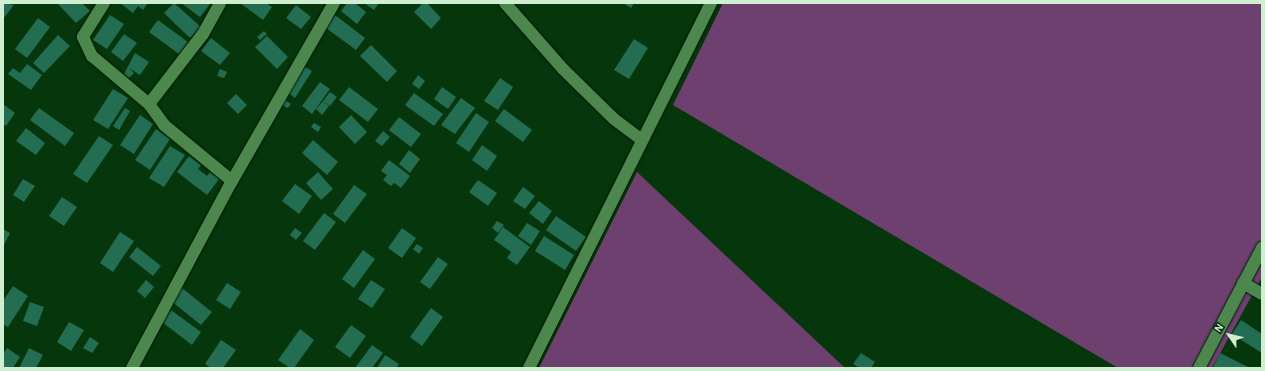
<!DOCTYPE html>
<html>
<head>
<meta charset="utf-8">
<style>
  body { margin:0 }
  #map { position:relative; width:1265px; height:371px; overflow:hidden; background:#06360c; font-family:"Alegreya Sans",sans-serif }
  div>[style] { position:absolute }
  .forest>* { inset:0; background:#6d4070 }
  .building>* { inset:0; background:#236d52 }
  .roads { filter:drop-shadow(0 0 1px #001b01) drop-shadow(0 0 1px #001b01) }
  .minor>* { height:12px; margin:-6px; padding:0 6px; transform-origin:6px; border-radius:6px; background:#4c884e }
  span { translate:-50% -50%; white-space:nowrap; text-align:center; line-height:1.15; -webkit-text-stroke:3.5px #0a2a0d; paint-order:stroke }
  .frame { position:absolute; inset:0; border:4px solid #d0efd0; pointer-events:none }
  .north { position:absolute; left:1209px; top:315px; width:40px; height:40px; -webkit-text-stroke:3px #0a2a0d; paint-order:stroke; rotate:305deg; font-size:11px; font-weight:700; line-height:16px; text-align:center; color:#d0efd0 }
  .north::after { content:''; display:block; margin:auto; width:14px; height:18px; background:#d0efd0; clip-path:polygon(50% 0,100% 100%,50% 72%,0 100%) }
</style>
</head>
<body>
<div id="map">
  <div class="forest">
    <div style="clip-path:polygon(723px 3px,1262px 3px,1262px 277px,1212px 368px,1118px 368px,673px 105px)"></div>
    <div style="clip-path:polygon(637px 172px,845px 368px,539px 368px)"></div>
  </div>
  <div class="building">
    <div style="clip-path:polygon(3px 3px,14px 5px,3px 19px)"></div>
    <div style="clip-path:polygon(57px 3px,82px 3px,90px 11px,76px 23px)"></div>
    <div style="clip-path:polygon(120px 3px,146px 3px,147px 4px,143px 10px,138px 6px,133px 13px)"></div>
    <div style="clip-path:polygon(174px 3px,201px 27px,190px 38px,164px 13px)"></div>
    <div style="clip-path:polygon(181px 3px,209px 3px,210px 4px,200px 17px)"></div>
    <div style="clip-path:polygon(240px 3px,266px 3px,272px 7px,263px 20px)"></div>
    <div style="clip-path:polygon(347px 3px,355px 3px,366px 12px,357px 24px,341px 11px)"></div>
    <div style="clip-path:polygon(364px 3px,379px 3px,374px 10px)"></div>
    <div style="clip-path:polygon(423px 3px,427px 3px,441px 18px,431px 29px,414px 12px)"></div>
    <div style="clip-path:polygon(623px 3px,634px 3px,631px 8px)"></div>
    <div style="clip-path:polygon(296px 5px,311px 17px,301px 29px,286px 18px)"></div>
    <div style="clip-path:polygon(110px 15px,124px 24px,107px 49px,93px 40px)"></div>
    <div style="clip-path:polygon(335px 15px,365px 38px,356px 50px,326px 28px)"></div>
    <div style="clip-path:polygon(38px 18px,50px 27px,27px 58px,15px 49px)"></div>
    <div style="clip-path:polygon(158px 20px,188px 42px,179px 54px,149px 32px)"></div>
    <div style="clip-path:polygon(264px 31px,267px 34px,260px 40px,257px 37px)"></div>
    <div style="clip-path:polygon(124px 34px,137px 43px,123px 61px,111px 52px)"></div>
    <div style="clip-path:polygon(58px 35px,70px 46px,44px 73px,33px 63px)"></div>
    <div style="clip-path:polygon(267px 36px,288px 57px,277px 69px,255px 47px)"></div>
    <div style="clip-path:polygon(211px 38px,230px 53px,220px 65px,201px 51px)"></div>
    <div style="clip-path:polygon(634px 39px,648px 48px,629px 79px,614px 70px)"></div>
    <div style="clip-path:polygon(371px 45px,397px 71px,387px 82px,360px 56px)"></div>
    <div style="clip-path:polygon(135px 53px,149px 62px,140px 75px,129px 68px,134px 73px,129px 78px,124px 74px)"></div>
    <div style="clip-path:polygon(27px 64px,42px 75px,31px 90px,8px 74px,13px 68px,20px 73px)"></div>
    <div style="clip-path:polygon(305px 67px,312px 71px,295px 98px,288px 93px)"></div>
    <div style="clip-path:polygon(220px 69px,227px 72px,224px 78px,217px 76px)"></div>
    <div style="clip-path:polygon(418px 75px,425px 81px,419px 89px,412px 84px)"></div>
    <div style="clip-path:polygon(500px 78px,513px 87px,498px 110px,484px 101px)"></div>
    <div style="clip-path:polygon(320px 82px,330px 89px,312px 114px,302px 106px)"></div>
    <div style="clip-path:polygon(349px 87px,378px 109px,368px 122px,339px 100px)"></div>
    <div style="clip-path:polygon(442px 87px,456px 97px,448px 109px,434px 99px)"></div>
    <div style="clip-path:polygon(113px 89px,128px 98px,108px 129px,93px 120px)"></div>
    <div style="clip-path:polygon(330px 92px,337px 97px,330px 106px,323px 101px)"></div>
    <div style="clip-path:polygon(414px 93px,443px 114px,434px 126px,405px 105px)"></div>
    <div style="clip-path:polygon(236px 94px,247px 105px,238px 114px,227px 103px)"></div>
    <div style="clip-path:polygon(461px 98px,475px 108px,455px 134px,441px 125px)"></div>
    <div style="clip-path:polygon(285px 100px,291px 104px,288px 108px,282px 105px)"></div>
    <div style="clip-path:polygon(323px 101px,329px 106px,322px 115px,316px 109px)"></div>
    <div style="clip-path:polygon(3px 104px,15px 113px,6px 126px,3px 124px)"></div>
    <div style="clip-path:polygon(39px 108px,74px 133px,65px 146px,30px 120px)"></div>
    <div style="clip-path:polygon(125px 108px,130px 111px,119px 130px,113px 126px)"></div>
    <div style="clip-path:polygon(504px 109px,532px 130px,523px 142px,495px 121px)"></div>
    <div style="clip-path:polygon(476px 113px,489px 122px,469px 152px,456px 143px)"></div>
    <div style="clip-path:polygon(140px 115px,153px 124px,134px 154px,120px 145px)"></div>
    <div style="clip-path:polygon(351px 115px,367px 132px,355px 144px,339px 127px)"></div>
    <div style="clip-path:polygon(399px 117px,421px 134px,411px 147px,389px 130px)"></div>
    <div style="clip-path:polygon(314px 123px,321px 127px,318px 132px,311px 127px)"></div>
    <div style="clip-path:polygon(26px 128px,45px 143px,36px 155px,16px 141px)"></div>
    <div style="clip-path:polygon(156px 129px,170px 139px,150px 170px,135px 160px)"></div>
    <div style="clip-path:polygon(383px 131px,390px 137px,382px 146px,375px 141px)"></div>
    <div style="clip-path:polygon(99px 136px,113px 145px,87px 183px,73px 174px)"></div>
    <div style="clip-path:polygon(313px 140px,338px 162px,327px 175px,302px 153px)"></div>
    <div style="clip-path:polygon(482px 145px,497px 156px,487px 171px,472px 160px)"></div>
    <div style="clip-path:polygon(170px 146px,185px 155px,164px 187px,149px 178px)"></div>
    <div style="clip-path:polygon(409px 150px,420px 159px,410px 173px,399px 164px)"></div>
    <div style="clip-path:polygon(189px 156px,201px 165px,198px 169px,207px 176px,210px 172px,219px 179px,207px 195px,177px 172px)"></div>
    <div style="clip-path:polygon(389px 160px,410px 176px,401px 188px,394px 183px,391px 186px,383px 180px,387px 175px,381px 171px)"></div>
    <div style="clip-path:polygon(318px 172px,333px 189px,321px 200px,306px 183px)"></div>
    <div style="clip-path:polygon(23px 179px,35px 186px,24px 202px,13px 195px)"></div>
    <div style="clip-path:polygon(478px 180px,497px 193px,488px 206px,469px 192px)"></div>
    <div style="clip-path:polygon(295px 184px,312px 196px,299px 214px,282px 201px)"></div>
    <div style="clip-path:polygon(354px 185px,367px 194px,345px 223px,333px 214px)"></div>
    <div style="clip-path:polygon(523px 187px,535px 196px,525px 209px,513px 201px)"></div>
    <div style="clip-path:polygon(62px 197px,77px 207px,64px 226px,49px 216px)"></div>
    <div style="clip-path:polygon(539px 201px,552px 211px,543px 224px,529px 213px)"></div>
    <div style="clip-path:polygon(324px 213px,336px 222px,315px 250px,303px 241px)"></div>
    <div style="clip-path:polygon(556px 216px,586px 237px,576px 251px,546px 230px)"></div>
    <div style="clip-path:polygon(497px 221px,504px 225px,498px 233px,492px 228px)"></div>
    <div style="clip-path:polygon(527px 223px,540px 231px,531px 245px,518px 236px)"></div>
    <div style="clip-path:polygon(503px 227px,530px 247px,517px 265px,507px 258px,511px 252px,494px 240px)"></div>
    <div style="clip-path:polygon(295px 228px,302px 233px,296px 240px,290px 235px)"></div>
    <div style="clip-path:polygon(402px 228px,416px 238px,402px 258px,388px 248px)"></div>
    <div style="clip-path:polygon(3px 229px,10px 233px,3px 247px)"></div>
    <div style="clip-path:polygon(120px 232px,134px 241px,113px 272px,100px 263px)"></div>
    <div style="clip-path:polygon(544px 236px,574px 255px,565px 270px,535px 251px)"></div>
    <div style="clip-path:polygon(417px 244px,423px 248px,419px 254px,413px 249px)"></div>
    <div style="clip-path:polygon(137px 247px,161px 266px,153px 276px,129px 257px)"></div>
    <div style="clip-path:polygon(363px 250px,375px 259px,354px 288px,342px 279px)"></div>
    <div style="clip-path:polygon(438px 257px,448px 264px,430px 289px,420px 282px)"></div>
    <div style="clip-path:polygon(146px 280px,154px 287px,145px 298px,137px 291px)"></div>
    <div style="clip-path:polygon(371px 280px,385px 289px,372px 308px,358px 299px)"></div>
    <div style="clip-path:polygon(227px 283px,241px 292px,230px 309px,216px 300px)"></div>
    <div style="clip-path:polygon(13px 286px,28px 296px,8px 327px,3px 324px,3px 301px)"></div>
    <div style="clip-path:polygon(182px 288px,212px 312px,201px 325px,171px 301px)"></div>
    <div style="clip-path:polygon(30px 302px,44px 307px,37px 326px,23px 321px)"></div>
    <div style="clip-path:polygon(431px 308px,443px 317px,422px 346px,410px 337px)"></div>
    <div style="clip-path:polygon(171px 310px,201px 332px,192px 345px,162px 322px)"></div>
    <div style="clip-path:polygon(1241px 320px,1262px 334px,1262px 353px,1232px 334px)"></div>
    <div style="clip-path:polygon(69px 322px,84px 330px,71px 351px,57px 342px)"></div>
    <div style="clip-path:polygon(351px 325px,366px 336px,350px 358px,335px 347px)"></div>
    <div style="clip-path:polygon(300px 329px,314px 340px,294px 368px,290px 368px,278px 360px)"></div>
    <div style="clip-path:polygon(90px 337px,99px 343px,92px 353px,83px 348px)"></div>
    <div style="clip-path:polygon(221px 340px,236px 350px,223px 368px,211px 368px,205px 364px)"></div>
    <div style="clip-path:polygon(372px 345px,383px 353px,372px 368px,355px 368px)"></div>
    <div style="clip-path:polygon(7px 348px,20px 357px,13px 368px,3px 368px,3px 354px)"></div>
    <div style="clip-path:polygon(29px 348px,43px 355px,36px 368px,19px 368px)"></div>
    <div style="clip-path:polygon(861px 353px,875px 362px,871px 368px,860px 368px,853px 364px)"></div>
    <div style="clip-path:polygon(1220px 353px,1250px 368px,1213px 368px)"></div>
    <div style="clip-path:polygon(385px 355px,399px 364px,396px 368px,377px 368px)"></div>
  </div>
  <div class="roads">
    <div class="minor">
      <div style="left:104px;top:3px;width:40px;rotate:122deg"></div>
      <div style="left:83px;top:37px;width:21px;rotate:65deg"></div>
      <div style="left:92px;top:56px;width:75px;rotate:40.1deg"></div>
      <div style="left:149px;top:104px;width:26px;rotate:54deg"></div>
      <div style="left:164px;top:125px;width:88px;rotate:39.5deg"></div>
      <div style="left:505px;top:3px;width:88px;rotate:48.7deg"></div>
      <div style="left:563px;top:69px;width:71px;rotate:44.4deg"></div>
      <div style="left:614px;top:119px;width:35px;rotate:37deg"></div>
      <div style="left:149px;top:104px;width:88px;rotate:-52.4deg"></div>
      <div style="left:203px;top:34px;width:35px;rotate:-61deg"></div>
      <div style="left:1243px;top:283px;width:22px;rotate:30deg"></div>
      <div style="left:132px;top:368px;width:212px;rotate:-61.9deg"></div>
      <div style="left:232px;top:181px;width:205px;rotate:-60.2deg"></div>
      <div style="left:529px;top:368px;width:408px;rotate:-63.5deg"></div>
      <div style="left:1199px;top:368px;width:136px;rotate:-62.3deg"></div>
    </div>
  </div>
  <div class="frame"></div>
  <div class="north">N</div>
</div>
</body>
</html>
